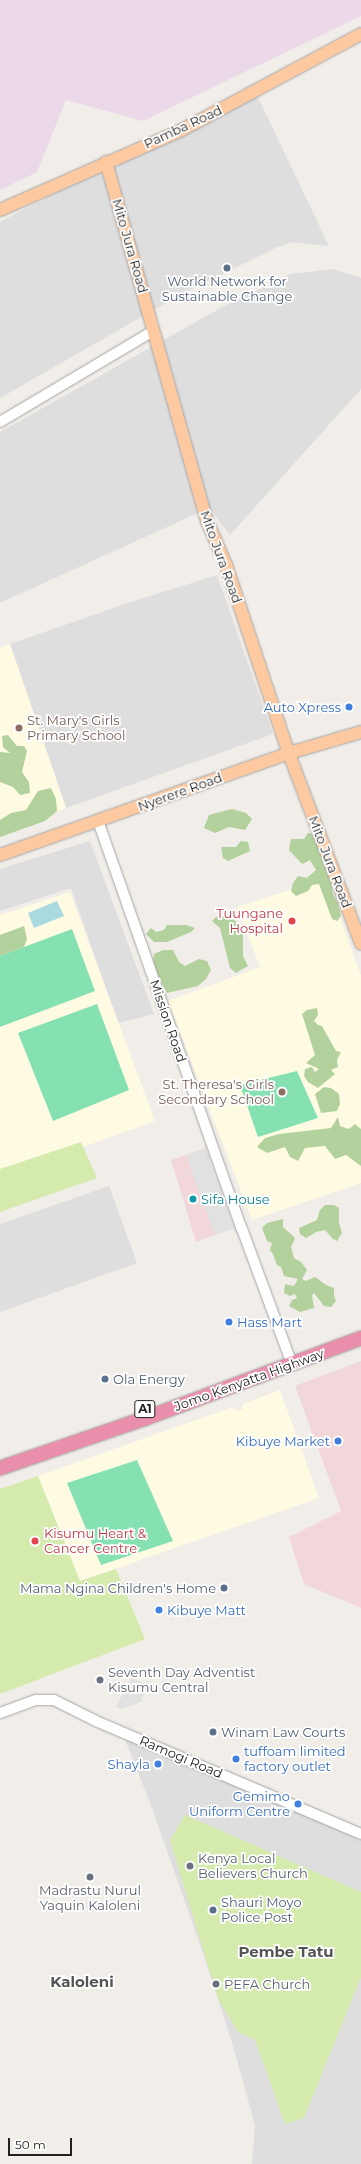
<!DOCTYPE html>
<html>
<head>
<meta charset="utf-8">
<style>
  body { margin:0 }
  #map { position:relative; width:361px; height:2164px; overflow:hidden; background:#f1ede8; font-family:Montserrat,sans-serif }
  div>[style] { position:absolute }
  .residential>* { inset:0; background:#dfdede }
  .commercial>* { inset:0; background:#f2d7da }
  .industrial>* { inset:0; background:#ebd9ea }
  .education>* { inset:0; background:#fffbe3 }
  .grass>* { inset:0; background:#d4ebad }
  .forest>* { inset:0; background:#b3d19c }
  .pitch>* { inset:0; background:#85e1b1 }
  .parking>* { inset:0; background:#e1e1e1 }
  .water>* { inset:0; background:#a8dadf }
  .roads { filter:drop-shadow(0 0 1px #a5a5a5) drop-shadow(0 0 1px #a5a5a5) }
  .minor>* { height:10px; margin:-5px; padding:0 5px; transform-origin:5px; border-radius:5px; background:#fff }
  .major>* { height:12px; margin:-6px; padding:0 6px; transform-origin:6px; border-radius:6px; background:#fdc9a1 }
  .highway>* { height:14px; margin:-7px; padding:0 7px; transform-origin:7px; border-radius:7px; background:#e98fac }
  .dots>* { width:11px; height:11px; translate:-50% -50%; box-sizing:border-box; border:2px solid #fff; border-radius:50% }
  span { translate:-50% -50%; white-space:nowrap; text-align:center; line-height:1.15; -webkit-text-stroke:3.5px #fff; paint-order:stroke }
  .shield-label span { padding:1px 3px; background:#fff; border:1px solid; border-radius:3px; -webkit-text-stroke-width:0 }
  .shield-label { font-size:12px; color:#212121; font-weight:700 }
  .street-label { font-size:13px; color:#212121 }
  .service-label { font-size:13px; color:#4e5e75 }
  .left { translate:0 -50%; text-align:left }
  .right { translate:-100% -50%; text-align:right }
  .shop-label { font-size:13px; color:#366cbe }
  .education-label { font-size:13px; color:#785e54 }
  .health-label { font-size:13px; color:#be3a42 }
  .culture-label { font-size:13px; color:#0d838f }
  .worship-label { font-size:13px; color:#5b616d }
  .quarter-label { font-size:15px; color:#545454; font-weight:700 }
  .scale { position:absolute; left:8px; top:2138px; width:64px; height:18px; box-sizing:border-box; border:2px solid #212121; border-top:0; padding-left:5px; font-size:12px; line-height:14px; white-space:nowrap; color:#212121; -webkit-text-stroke:3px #fff; paint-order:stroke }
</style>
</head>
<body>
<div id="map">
  <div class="residential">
    <div style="clip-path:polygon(254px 89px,329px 246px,292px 242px,275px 248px,178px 296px,0 398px,0 222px)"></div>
    <div style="clip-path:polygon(333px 269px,361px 278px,361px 389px,230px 535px,209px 508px,0 603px,0 432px,226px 305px,291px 274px)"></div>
    <div style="clip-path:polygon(217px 575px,273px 734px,66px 808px,10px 644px,131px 602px)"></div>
    <div style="clip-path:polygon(90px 841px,154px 1014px,118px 1023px,71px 888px,0 911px,0 869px)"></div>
    <div style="clip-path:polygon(109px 1186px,137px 1263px,0 1312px,0 1224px)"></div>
    <div style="clip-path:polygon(122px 1732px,361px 1834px,361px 2164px,252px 2164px,255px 2125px,233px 2046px,206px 1962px,152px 1808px)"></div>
  </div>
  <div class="commercial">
    <div style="clip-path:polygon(206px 1148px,234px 1228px,196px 1242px,171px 1160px)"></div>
    <div style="clip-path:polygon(361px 1361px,361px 1608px,304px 1584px,289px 1537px,341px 1511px,295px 1386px)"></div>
  </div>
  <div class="industrial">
    <div style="clip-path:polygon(0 0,361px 0,361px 16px,143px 121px,66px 100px,37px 172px,0 190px)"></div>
  </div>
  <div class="education">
    <div style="clip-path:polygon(10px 644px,66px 808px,0 834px,0 648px)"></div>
    <div style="clip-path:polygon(326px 878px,361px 976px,361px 1183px,252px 1220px,168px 1001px,260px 967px,237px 907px)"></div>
    <div style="clip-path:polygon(70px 892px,155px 1121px,0 1177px,0 915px)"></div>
    <div style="clip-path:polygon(280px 1390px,319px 1498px,80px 1581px,38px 1476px,233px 1407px,237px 1411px,242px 1410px,243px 1404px)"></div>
  </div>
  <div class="grass">
    <div style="clip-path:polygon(81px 1142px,97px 1178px,0 1212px,0 1169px)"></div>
    <div style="clip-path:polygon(38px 1476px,80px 1581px,116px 1569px,145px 1639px,0 1694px,0 1489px)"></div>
    <div style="clip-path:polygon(185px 1815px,361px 1892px,361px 1977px,304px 2118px,285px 2124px,255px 2040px,238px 2032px,218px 1999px,170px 1840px)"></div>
  </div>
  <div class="forest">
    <div style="clip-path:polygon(8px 735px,17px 746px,24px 746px,27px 751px,22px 772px,29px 782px,30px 793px,20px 795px,13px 787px,0 782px,0 752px,10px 753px,3px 747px,2px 736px)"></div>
    <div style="clip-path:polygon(51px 788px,56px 799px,57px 811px,45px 821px,0 837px,0 820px,11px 813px,26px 810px,38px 791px)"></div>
    <div style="clip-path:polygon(232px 809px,246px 813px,252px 819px,245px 830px,229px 827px,215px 833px,204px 828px,209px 815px)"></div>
    <div style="clip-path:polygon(308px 833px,314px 834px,330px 878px,333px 894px,338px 903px,341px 916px,337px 921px,332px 919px,319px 884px,312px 885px,308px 891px,296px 896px,291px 891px,293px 883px,298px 876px,307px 878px,316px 870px,310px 860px,302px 864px,289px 850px,291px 839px,304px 839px)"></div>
    <div style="clip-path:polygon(241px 841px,248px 842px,250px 851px,228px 861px,223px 858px,221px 847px,236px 847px)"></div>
    <div style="clip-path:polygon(229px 916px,240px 925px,243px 933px,243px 956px,248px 966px,236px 973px,230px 968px,220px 928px,212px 921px,216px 917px)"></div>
    <div style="clip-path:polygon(167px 925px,186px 925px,195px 928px,191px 932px,167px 942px,154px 942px,146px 934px,151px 928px,156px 932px,164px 930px)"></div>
    <div style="clip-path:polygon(24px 926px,27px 939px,24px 947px,0 956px,0 935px)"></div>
    <div style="clip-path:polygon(163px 950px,173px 950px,179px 962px,185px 966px,199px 959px,207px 961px,211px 970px,206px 979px,198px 986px,167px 993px,153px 965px,154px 954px)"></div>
    <div style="clip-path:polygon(317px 1008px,318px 1015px,314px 1021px,318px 1025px,322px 1026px,336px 1051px,341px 1052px,337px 1060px,338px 1067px,331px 1070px,335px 1074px,318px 1088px,308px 1082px,304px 1076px,305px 1069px,312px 1067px,315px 1072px,319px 1069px,306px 1063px,315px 1055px,302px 1014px,307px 1010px)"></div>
    <div style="clip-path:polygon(324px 1087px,331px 1088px,339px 1094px,340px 1104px,337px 1111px,321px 1113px,315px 1094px)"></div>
    <div style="clip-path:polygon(338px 1117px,340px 1126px,349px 1129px,355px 1124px,361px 1129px,361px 1166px,346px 1155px,335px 1159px,325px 1146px,305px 1148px,298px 1161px,290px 1157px,285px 1147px,267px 1153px,257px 1147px,265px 1138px,279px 1134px,331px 1128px)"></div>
    <div style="clip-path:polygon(325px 1205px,334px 1205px,339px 1208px,339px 1223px,342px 1233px,337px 1241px,333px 1239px,325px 1230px,316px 1232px,306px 1238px,300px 1234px,299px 1228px,317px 1220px,320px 1210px)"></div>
    <div style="clip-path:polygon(283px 1219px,283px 1227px,295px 1238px,291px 1247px,294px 1258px,301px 1262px,307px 1270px,302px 1279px,306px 1281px,315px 1277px,326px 1285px,334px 1288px,334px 1296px,336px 1301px,331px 1307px,324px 1306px,314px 1293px,312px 1295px,314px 1308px,300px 1312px,289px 1306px,292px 1300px,297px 1298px,295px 1294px,290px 1296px,284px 1293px,285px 1284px,294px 1286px,298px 1279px,284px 1276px,281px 1267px,277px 1265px,273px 1254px,270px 1250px,272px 1243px,267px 1241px,262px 1228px,267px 1223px)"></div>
  </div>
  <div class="pitch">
    <div style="clip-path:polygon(72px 929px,95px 991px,0 1027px,0 956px)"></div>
    <div style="clip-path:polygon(97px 1004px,129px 1090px,53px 1121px,18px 1033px)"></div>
    <div style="clip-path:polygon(297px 1071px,318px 1118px,258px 1137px,240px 1085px)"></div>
    <div style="clip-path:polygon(137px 1460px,173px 1541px,101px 1565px,67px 1483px)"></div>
  </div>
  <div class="parking">
    <div style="clip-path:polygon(206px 1148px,234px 1228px,215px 1235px,186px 1155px)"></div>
    <div style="clip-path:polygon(131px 1678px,148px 1685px,141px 1702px,122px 1709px,116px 1707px)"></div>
  </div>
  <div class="water">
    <div style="clip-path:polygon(57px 901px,64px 916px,34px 928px,28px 913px)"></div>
  </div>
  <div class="roads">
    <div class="minor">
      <div style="left:0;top:422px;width:178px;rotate:-30.7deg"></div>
      <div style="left:98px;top:821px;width:433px;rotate:70.6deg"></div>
      <div style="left:242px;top:1229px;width:135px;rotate:69.7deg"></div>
      <div style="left:0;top:1713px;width:38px;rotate:-20deg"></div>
      <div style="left:36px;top:1700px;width:18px"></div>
      <div style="left:54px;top:1700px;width:47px;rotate:26.6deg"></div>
      <div style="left:96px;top:1721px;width:288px;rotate:23.1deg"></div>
    </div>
    <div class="major">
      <div style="left:106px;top:162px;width:373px;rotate:74.3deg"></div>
      <div style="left:207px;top:521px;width:48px;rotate:66.6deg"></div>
      <div style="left:226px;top:565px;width:199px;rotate:71.6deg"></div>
      <div style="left:289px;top:754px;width:203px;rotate:69.2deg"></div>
      <div style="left:0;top:210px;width:199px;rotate:-23.7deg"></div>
      <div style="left:182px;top:130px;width:203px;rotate:-28.2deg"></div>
      <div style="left:0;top:855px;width:314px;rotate:-19.4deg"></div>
      <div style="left:296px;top:751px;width:68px;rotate:-16.3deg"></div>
    </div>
    <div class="highway">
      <div style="left:0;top:1468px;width:154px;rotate:-18.9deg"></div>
      <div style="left:146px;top:1418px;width:229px;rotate:-20.4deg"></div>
    </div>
  </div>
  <div class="dots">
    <div style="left:227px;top:268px;background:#5c6f8a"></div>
    <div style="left:349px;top:707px;background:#3f7fe0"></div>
    <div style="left:19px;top:728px;background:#8d6e63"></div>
    <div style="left:292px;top:921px;background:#e0444e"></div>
    <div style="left:282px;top:1092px;background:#8d6e63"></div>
    <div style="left:193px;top:1199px;background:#0f9aa8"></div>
    <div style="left:229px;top:1322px;background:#3f7fe0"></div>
    <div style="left:105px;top:1379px;background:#5c6f8a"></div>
    <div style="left:338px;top:1441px;background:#3f7fe0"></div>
    <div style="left:35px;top:1541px;background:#e0444e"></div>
    <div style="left:224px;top:1588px;background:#5c6f8a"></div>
    <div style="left:159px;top:1610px;background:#3f7fe0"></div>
    <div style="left:100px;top:1680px;background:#6b7280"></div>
    <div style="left:213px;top:1732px;background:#5c6f8a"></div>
    <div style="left:236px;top:1759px;background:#3f7fe0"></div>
    <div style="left:158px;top:1764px;background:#3f7fe0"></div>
    <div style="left:298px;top:1804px;background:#3f7fe0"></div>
    <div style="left:190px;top:1866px;background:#6b7280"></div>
    <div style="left:90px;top:1877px;background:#6b7280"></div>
    <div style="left:213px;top:1910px;background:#5c6f8a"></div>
    <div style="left:216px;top:1984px;background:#6b7280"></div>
  </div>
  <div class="shield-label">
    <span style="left:145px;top:1409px">A1</span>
  </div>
  <div class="street-label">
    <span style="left:183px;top:127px;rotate:-25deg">Pamba Road</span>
    <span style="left:130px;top:246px;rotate:74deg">Mito Jura Road</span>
    <span style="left:221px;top:557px;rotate:70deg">Mito Jura Road</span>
    <span style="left:180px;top:792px;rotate:-20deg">Nyerere Road</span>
    <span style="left:330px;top:862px;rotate:69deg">Mito Jura Road</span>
    <span style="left:168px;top:1021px;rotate:71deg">Mission Road</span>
    <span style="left:249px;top:1380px;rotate:-20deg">Jomo Kenyatta Highway</span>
    <span style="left:181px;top:1757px;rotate:23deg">Ramogi Road</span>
  </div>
  <div class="service-label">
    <span style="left:227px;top:289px">World Network for<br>Sustainable Change</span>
    <span class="left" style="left:113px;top:1379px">Ola Energy</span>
    <span class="right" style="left:216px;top:1588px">Mama Ngina Children's Home</span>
    <span class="left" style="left:221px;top:1732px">Winam Law Courts</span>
    <span class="left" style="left:221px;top:1910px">Shauri Moyo<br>Police Post</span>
  </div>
  <div class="shop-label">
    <span class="right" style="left:341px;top:707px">Auto Xpress</span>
    <span class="left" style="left:237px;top:1322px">Hass Mart</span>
    <span class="right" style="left:330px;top:1441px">Kibuye Market</span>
    <span class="left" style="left:167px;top:1610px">Kibuye Matt</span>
    <span class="left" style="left:244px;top:1759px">tuffoam limited<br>factory outlet</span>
    <span class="right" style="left:150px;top:1764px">Shayla</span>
    <span class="right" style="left:290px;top:1804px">Gemimo<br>Uniform Centre</span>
  </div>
  <div class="education-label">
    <span class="left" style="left:27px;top:728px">St. Mary's Girls<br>Primary School</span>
    <span class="right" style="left:274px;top:1092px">St. Theresa's Girls<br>Secondary School</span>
  </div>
  <div class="health-label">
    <span class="right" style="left:283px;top:921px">Tuungane<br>Hospital</span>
    <span class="left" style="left:44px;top:1541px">Kisumu Heart &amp;<br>Cancer Centre</span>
  </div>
  <div class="culture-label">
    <span class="left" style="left:201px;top:1199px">Sifa House</span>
  </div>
  <div class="worship-label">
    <span class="left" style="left:108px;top:1680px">Seventh Day Adventist<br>Kisumu Central</span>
    <span class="left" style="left:198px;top:1866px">Kenya Local<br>Believers Church</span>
    <span style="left:90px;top:1898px">Madrastu Nurul<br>Yaquin Kaloleni</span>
    <span class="left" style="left:224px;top:1984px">PEFA Church</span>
  </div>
  <div class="quarter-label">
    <span style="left:286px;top:1952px">Pembe Tatu</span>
    <span style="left:82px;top:1982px">Kaloleni</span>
  </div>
  <div class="scale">50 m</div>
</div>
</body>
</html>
